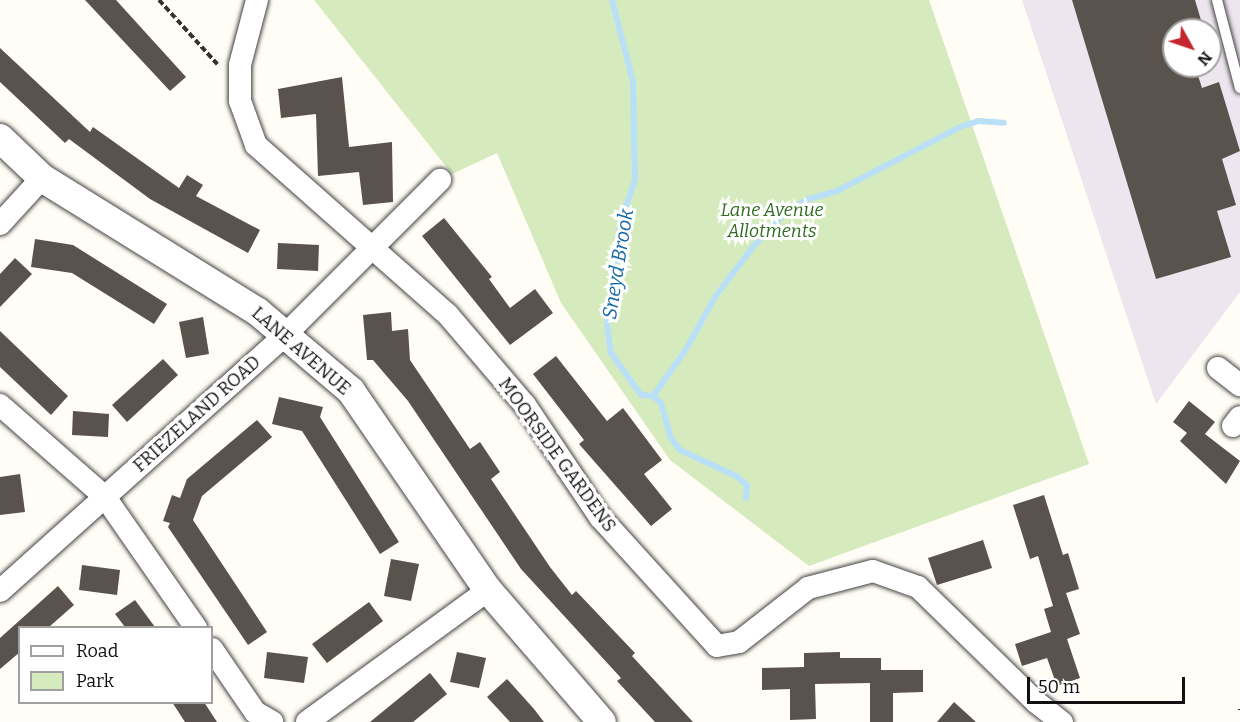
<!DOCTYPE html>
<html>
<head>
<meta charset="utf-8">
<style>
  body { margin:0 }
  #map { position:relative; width:1240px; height:722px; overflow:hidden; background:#fffdf5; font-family:Bitter,serif }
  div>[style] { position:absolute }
  .industrial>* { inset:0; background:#eee6ef }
  .green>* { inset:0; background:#d5ebbd }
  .stream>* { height:6px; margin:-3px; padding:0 3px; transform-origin:3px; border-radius:3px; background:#b9e0f7 }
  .building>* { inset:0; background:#5a524d }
  .path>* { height:4px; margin-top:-2px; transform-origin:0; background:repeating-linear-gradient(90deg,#333 0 6px,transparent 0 9px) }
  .roads { filter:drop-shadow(0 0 2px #444) drop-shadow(0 0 2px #444) }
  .service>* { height:10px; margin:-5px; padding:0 5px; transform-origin:5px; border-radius:5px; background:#fff }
  .minor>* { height:22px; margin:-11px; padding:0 11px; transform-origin:11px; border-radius:11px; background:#fff }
  .tertiary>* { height:28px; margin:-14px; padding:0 14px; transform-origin:14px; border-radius:14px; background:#fff }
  span { translate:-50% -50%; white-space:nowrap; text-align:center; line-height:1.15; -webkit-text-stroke:6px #fff; paint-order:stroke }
  .park-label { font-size:18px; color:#2f6b1f; font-style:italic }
  .street-label { font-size:18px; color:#111 }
  .water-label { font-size:20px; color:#1768a6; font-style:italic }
  .legend { position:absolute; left:18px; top:626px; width:195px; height:78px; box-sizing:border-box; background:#fff; border:2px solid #a0a0a0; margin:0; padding:8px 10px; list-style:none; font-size:18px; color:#111 }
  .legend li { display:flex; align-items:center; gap:12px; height:30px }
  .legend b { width:30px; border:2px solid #a0a0a0 }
  .north { position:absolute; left:1162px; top:18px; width:60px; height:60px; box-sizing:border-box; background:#fff; border:2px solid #a0a0a0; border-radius:50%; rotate:130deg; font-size:16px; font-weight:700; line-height:24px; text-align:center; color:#111 }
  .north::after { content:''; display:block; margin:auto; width:21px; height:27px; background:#c4262e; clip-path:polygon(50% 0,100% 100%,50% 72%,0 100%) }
  .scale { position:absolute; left:1027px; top:677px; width:158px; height:27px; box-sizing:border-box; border:3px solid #111; border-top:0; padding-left:8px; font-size:18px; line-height:21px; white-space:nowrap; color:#111; -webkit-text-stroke:4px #fff; paint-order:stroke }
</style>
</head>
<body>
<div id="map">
  <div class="industrial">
    <div style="clip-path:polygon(evenodd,1022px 0,1240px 0,1240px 292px,1156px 404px,1022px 0,1174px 30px,1210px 30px,1210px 66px,1174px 66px,1174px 30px)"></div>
  </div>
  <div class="green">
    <div style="clip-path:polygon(314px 0,929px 0,1089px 464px,809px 566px,670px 460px,561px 303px,497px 153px,452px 174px)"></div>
  </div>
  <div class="stream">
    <div style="left:612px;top:0;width:85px;rotate:75.6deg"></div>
    <div style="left:633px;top:82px;width:98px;rotate:88.8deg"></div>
    <div style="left:635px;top:180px;width:43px;rotate:108.9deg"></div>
    <div style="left:621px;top:221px;width:40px;rotate:98.5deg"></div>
    <div style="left:615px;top:261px;width:64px;rotate:97.1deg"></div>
    <div style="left:607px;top:325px;width:28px;rotate:82deg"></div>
    <div style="left:611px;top:353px;width:52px;rotate:54.5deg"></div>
    <div style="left:641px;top:395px;width:12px;rotate:5deg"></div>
    <div style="left:653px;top:396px;width:11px;rotate:41deg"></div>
    <div style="left:661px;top:403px;width:36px;rotate:74deg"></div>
    <div style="left:671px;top:438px;width:15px;rotate:53deg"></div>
    <div style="left:680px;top:450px;width:64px;rotate:25deg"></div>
    <div style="left:738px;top:477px;width:13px;rotate:45deg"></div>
    <div style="left:747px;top:486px;width:12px;rotate:95deg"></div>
    <div style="left:653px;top:396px;width:55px;rotate:-54.6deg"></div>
    <div style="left:685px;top:351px;width:62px;rotate:-60.9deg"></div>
    <div style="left:715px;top:297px;width:63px;rotate:-52.8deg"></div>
    <div style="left:753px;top:247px;width:50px;rotate:-46.6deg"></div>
    <div style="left:787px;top:211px;width:25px;rotate:-29deg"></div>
    <div style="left:809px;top:199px;width:29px;rotate:-16deg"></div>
    <div style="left:837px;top:191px;width:139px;rotate:-27.5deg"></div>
    <div style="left:960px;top:127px;width:19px;rotate:-18deg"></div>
    <div style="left:978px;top:121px;width:26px;rotate:4deg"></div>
  </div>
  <div class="building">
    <div style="clip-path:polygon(85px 0,116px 0,186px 77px,170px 91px)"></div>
    <div style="clip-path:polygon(1072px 0,1195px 0,1204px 30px,1174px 30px,1174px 66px,1195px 66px,1202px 88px,1219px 82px,1240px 151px,1222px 159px,1236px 205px,1217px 211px,1231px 257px,1156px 279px)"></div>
    <div style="clip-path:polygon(0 48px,90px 132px,93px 127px,179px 188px,187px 175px,203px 185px,196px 196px,260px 230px,248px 253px,150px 199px,69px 139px,65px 143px,0 82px)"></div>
    <div style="clip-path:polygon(342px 77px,349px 147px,392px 142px,393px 202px,363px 205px,359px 172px,318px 176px,316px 114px,281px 118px,278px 89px)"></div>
    <div style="clip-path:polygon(444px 218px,492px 277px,489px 279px,510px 308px,535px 289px,553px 313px,510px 345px,422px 236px)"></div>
    <div style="clip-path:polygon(35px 239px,73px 245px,167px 304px,154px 324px,72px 273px,31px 267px)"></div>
    <div style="clip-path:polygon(278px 243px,319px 245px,318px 271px,277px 269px)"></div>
    <div style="clip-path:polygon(15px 258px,32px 274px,0 307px,0 274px)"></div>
    <div style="clip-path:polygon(391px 312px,392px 331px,408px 329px,410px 360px,470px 449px,480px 442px,500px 472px,491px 479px,550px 567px,572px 595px,576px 591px,635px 653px,632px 656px,693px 722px,655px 722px,617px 681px,621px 678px,521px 569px,408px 401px,373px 360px,367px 360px,363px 315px)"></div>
    <div style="clip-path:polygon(203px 317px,209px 354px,186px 358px,179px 322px)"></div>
    <div style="clip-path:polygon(0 331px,68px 396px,51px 415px,0 367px)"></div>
    <div style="clip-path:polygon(556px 356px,607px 421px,623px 408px,662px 460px,644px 474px,672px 509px,651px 526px,579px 444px,584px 440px,533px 374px)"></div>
    <div style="clip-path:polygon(163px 359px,178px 375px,127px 422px,112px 405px)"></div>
    <div style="clip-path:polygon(279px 397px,323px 407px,320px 417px,399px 542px,380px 554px,302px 431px,272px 424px)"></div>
    <div style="clip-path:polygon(1189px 401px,1215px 422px,1205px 434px,1240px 461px,1226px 484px,1180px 441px,1187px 433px,1173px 422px)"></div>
    <div style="clip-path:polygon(73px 411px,109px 414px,108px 437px,72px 435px)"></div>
    <div style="clip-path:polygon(257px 420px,272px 437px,202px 496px,193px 520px,267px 632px,248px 645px,168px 527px,170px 523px,163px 521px,172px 495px,180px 498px,187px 479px)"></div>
    <div style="clip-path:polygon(20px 474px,25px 512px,0 515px,0 477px)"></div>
    <div style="clip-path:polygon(1044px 495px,1063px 555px,1068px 553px,1079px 589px,1066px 593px,1080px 634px,1067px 639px,1080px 678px,1057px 686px,1047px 658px,1022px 666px,1015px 644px,1051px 632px,1044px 609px,1053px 606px,1038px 556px,1030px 559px,1013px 505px)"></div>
    <div style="clip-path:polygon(983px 540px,992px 568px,937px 585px,928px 558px)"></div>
    <div style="clip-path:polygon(391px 559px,419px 564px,411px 601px,384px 596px)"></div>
    <div style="clip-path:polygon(82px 565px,120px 570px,117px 595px,79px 590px)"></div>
    <div style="clip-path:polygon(58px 586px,74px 605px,49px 627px,20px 627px,20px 652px,0 669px,0 638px)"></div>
    <div style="clip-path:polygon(135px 600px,155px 627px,125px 627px,115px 614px)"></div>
    <div style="clip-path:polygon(369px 602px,383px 621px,327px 663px,312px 644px)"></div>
    <div style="clip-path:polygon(267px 652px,308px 657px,304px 683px,264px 678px)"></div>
    <div style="clip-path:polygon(457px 652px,486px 658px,479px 688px,450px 682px)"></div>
    <div style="clip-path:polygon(840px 652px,840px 658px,881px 658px,881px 670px,923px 670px,923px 692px,893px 693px,893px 722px,870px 722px,870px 683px,815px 684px,816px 719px,790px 720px,790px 689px,762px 690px,762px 668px,804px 667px,804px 653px)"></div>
    <div style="clip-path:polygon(430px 673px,447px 694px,413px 722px,370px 722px)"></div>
    <div style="clip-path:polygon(507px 679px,534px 709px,544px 722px,510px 722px,487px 697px)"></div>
    <div style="clip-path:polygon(172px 702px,204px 702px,217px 722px,185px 722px)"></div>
    <div style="clip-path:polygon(954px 702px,976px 722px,937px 722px)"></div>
  </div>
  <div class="path">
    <div style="left:159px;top:0;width:89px;rotate:47.7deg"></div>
    <div style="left:1240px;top:709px;width:1px;rotate:90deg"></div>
  </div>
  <div class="roads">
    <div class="service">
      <div style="left:1217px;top:0;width:91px;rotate:75.4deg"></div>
    </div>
    <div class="minor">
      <div style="left:257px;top:0;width:67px;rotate:104.7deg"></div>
      <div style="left:240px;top:65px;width:36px;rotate:90deg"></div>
      <div style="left:240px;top:101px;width:47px;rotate:70deg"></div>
      <div style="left:256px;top:145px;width:256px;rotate:41.5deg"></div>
      <div style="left:448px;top:315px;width:118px;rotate:49.5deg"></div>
      <div style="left:525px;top:405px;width:135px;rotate:56.2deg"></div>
      <div style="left:600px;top:517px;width:174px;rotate:47.8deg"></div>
      <div style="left:717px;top:646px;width:22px;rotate:-10deg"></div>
      <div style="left:739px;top:642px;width:88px;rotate:-38deg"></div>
      <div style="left:808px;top:588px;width:67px;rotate:-14.7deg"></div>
      <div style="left:873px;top:571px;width:48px;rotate:19.6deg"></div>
      <div style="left:918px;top:587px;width:165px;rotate:44.3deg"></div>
      <div style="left:1036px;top:702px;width:33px;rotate:38deg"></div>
      <div style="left:0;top:224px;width:62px;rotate:-47.6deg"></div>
      <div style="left:1218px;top:368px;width:28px;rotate:38deg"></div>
      <div style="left:0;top:405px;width:140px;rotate:41.2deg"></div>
      <div style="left:105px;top:497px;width:160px;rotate:55.2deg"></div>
      <div style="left:1233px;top:426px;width:11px;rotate:-52deg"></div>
      <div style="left:0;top:591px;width:385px;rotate:-41.9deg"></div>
      <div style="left:286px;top:334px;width:218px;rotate:-45deg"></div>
      <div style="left:212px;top:649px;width:76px;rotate:55.7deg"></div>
      <div style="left:255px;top:712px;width:20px;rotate:30deg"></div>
      <div style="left:307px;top:722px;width:224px;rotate:-36.1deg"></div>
    </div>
    <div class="tertiary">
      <div style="left:0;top:138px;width:58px;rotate:43.6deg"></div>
      <div style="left:42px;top:178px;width:254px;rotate:31.8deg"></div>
      <div style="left:258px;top:312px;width:122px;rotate:40.3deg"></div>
      <div style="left:351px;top:391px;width:242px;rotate:55.5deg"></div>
      <div style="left:488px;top:590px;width:174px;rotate:49.2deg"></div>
    </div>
  </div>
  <div class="park-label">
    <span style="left:772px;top:221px">Lane Avenue<br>Allotments</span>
  </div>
  <div class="street-label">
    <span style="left:301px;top:351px;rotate:41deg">LANE AVENUE</span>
    <span style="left:197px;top:414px;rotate:-42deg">FRIEZELAND ROAD</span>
    <span style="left:557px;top:455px;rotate:54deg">MOORSIDE GARDENS</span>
  </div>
  <div class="water-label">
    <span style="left:618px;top:264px;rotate:-81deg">Sneyd Brook</span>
  </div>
  <ul class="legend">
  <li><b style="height:8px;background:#fff"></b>Road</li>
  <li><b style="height:16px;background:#d5ebbd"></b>Park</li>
  </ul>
  <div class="north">N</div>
  <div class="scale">50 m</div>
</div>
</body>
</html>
